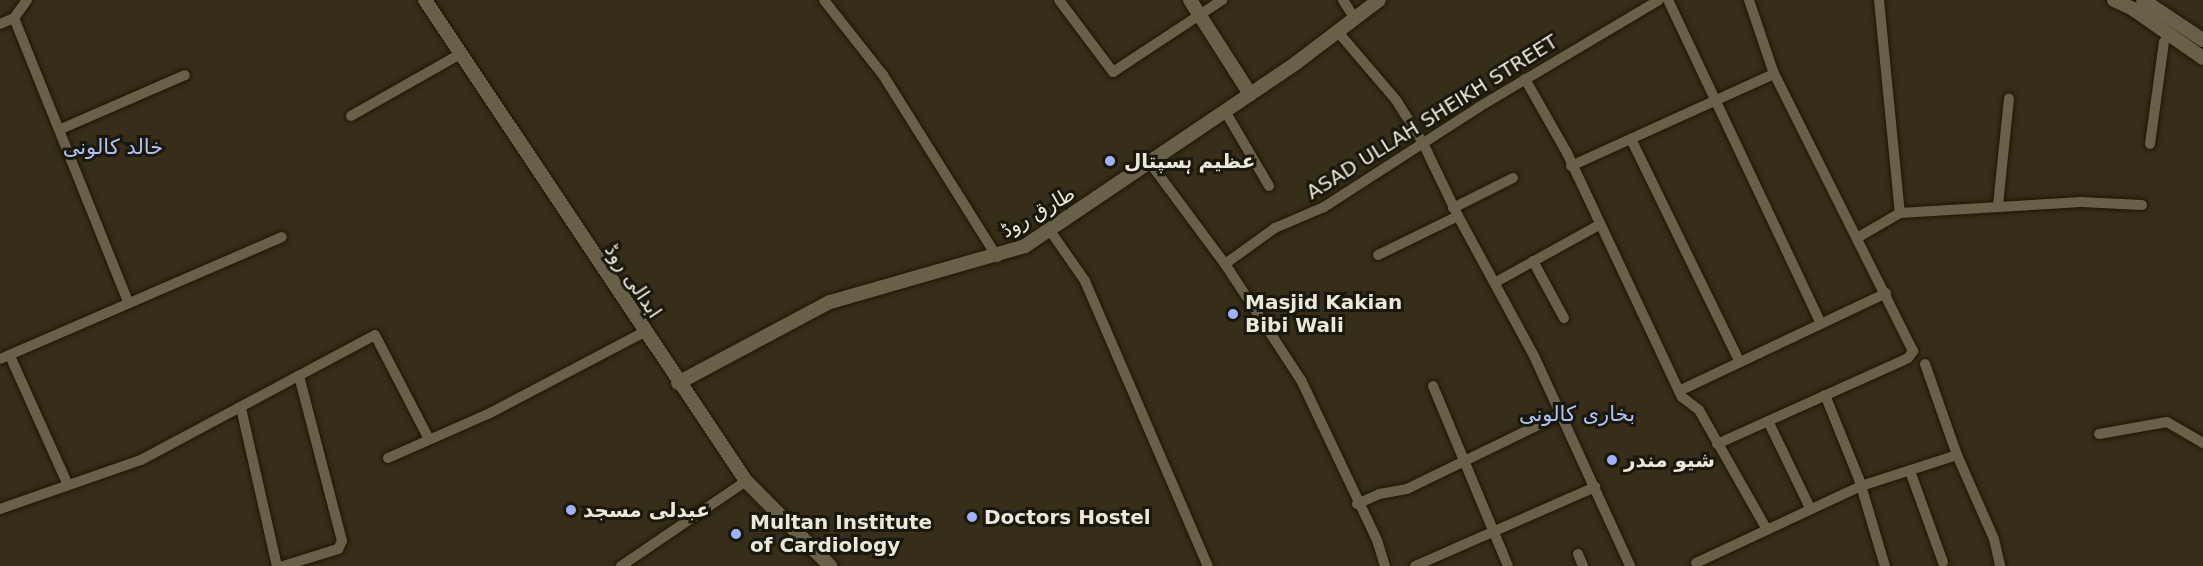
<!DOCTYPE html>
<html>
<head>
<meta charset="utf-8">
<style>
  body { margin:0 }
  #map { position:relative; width:2203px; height:566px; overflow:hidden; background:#362e19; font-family:"DejaVu Sans",Vazirmatn,sans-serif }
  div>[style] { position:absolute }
  .roads { filter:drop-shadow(0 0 2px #1d1603) drop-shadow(0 0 2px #1d1603) }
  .street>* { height:10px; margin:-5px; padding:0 5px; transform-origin:5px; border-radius:5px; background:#696049 }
  .secondary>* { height:14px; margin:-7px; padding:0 7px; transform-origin:7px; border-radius:7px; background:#696049 }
  .dots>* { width:16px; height:16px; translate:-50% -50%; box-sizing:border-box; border:3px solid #1a170d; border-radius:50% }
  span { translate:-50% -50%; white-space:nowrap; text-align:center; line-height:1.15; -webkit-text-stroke:6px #1a170d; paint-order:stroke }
  .street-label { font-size:20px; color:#ebe7da }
  .poi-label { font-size:20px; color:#ebe7da; font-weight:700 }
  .left { translate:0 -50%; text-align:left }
  .neighbourhood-label { font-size:21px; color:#aec1f7 }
</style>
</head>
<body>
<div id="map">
  <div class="roads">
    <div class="street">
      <div style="left:824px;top:0;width:95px;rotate:51.8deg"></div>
      <div style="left:883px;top:75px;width:215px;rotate:57.9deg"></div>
      <div style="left:1059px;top:0;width:90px;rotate:53.1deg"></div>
      <div style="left:1113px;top:72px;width:131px;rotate:-33.4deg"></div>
      <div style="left:1343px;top:0;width:22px;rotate:58deg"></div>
      <div style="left:1668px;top:0;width:357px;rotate:64.7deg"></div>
      <div style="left:1879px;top:0;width:214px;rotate:84.4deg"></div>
      <div style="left:14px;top:18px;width:306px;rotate:68.1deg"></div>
      <div style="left:0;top:24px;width:15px;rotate:-23deg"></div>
      <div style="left:14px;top:18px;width:22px;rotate:-54deg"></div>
      <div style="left:1338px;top:32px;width:89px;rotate:49.5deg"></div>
      <div style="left:1396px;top:100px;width:51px;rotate:57.9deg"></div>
      <div style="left:1423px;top:143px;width:81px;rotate:64.4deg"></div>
      <div style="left:1458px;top:216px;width:159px;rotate:61.5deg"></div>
      <div style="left:1534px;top:356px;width:231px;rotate:65.4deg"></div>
      <div style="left:1525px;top:79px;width:85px;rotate:60.4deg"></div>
      <div style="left:1567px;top:153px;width:270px;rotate:64.8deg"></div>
      <div style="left:1682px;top:397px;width:21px;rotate:37deg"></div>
      <div style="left:1699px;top:410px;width:136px;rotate:60.4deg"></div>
      <div style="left:1225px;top:111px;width:87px;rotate:59.6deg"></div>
      <div style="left:351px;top:116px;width:125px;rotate:-29.6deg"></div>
      <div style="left:61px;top:129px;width:135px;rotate:-23.5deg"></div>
      <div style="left:1631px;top:139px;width:248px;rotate:64deg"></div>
      <div style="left:2150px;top:144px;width:103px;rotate:-82.2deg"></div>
      <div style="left:1150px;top:163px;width:126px;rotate:53.4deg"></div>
      <div style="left:1225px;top:264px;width:139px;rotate:56.8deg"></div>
      <div style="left:1301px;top:380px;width:177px;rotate:64.6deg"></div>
      <div style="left:1377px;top:540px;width:27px;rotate:73deg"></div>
      <div style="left:1571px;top:166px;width:223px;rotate:-24.4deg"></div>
      <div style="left:1998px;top:205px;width:107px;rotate:-84.1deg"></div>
      <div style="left:1453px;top:208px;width:67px;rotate:-26.6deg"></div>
      <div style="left:1051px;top:232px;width:60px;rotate:55.2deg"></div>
      <div style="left:1085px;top:281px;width:310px;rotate:66.7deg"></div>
      <div style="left:1857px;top:238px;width:50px;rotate:-30.2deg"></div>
      <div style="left:1900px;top:213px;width:181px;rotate:-3.5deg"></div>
      <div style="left:2081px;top:202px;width:61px;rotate:2.8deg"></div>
      <div style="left:1378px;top:255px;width:89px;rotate:-26deg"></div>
      <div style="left:1533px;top:261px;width:65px;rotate:61.5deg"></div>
      <div style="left:1225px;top:264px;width:62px;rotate:-35.8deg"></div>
      <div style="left:1275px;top:228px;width:53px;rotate:-23.2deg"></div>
      <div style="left:1324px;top:207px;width:184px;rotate:-32.8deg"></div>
      <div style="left:1479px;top:107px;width:209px;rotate:-30.7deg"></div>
      <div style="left:1496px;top:282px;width:118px;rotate:-29deg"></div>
      <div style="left:10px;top:356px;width:141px;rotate:65.8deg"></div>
      <div style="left:0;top:359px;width:307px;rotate:-23.4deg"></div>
      <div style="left:1925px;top:364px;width:96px;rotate:70.6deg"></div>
      <div style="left:1957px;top:455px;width:92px;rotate:66.2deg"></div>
      <div style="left:1994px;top:539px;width:28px;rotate:77deg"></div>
      <div style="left:1433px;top:386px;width:195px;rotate:67.4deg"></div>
      <div style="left:1679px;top:391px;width:229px;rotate:-25.3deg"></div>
      <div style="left:1825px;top:395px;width:91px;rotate:68deg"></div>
      <div style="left:1859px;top:479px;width:91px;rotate:73.4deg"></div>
      <div style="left:241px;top:408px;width:162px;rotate:77.2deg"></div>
      <div style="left:1768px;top:421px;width:97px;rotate:64.2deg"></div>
      <div style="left:2099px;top:434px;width:69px;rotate:-10deg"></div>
      <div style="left:2167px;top:422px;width:42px;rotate:30.3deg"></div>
      <div style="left:1717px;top:444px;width:209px;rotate:-24.2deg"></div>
      <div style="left:1908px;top:358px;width:9px;rotate:-54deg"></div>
      <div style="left:1913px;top:351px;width:310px;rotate:-116.6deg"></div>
      <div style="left:1774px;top:74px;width:78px;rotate:-108.7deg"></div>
      <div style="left:388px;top:458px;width:111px;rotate:-23.8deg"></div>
      <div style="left:490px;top:413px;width:174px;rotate:-27.7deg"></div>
      <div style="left:1910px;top:471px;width:97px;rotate:70.1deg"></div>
      <div style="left:1357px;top:504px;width:24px;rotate:-24deg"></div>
      <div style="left:1379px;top:494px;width:28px;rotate:-10deg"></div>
      <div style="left:1407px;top:489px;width:169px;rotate:-26deg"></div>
      <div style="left:0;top:509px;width:149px;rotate:-19.2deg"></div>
      <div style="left:141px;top:460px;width:265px;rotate:-28.1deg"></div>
      <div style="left:375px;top:335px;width:117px;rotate:62.6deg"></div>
      <div style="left:1578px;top:554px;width:13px;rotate:67deg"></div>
      <div style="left:1696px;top:563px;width:182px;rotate:-25deg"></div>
      <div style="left:1861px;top:486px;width:101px;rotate:-17.9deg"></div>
      <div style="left:283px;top:566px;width:58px;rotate:-17.2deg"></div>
      <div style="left:338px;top:549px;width:9px;rotate:-63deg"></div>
      <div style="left:342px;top:541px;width:171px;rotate:-104.6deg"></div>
      <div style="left:621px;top:566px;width:151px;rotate:-34.2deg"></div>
      <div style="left:1415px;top:566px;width:197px;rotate:-23.7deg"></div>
    </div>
    <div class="secondary">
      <div style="left:425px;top:0;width:578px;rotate:56.28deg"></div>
      <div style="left:746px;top:481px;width:120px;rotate:45.3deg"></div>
      <div style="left:1190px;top:0;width:112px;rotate:57.4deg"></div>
      <div style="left:2114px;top:0;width:21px;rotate:25deg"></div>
      <div style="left:2133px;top:9px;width:85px;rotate:35deg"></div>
      <div style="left:2143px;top:0;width:72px;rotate:33.7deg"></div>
      <div style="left:678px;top:383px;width:172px;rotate:-28.1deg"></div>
      <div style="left:830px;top:302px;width:203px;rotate:-16deg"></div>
      <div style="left:1025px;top:246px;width:327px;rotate:-34deg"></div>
      <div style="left:1296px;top:63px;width:104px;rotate:-37.2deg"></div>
    </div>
  </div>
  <div class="dots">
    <div style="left:1110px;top:161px;background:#9db4fd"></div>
    <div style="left:1233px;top:314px;background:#9db4fd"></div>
    <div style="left:1612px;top:460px;background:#9db4fd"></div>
    <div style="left:571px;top:510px;background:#9db4fd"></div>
    <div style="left:972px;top:517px;background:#9db4fd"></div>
    <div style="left:736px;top:534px;background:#9db4fd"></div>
  </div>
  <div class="street-label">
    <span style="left:1432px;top:117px;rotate:-32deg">ASAD ULLAH SHEIKH STREET</span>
    <span style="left:1038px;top:212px;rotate:-30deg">طارق روڈ</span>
    <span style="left:633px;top:281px;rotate:56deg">ابدالی روڈ</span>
  </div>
  <div class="poi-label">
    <span class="left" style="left:1124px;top:161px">عظیم ہسپتال</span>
    <span class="left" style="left:1245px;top:314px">Masjid Kakian<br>Bibi Wali</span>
    <span class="left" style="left:1624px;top:460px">شیو مندر</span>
    <span class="left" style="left:583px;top:510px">عبدلی مسجد</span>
    <span class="left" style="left:984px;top:517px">Doctors Hostel</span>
    <span class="left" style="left:750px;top:534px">Multan Institute<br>of Cardiology</span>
  </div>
  <div class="neighbourhood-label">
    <span style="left:113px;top:147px">خالد کالونی</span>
    <span style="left:1577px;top:414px">بخاری کالونی</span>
  </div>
</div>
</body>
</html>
